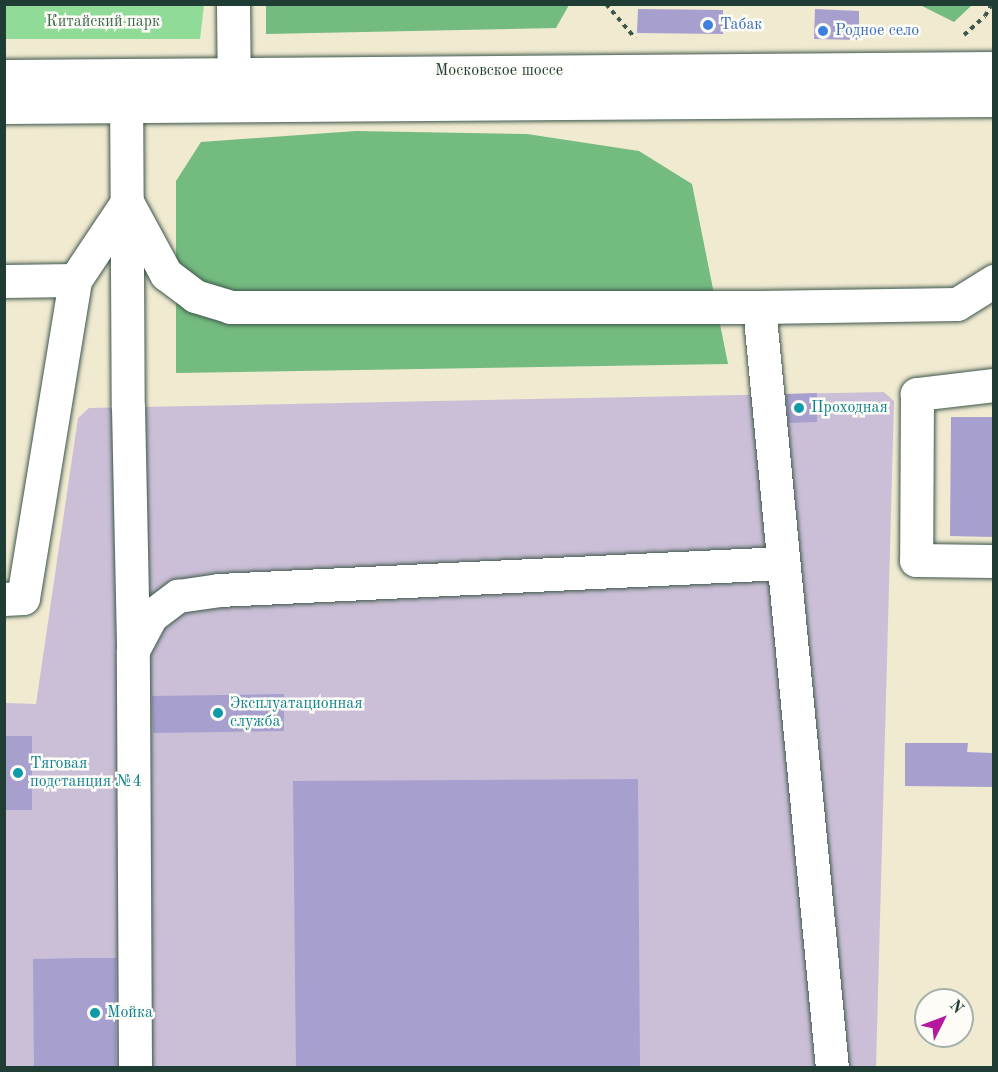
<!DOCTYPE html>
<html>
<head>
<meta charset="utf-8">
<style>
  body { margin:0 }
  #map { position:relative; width:998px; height:1072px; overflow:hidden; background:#f0ead1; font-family:"Old Standard TT",serif }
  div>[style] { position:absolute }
  .industrial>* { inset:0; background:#cabfd6 }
  .green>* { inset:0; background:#90db97 }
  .forest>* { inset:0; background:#74bb80 }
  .building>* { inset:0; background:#a7a0cf }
  .path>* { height:4px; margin-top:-2px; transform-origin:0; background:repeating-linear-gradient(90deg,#3e574c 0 4.5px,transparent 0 9px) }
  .roads { filter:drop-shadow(0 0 2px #3e574c) drop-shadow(0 0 2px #3e574c) }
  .minor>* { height:33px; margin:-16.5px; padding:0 16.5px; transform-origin:16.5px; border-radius:16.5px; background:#fff }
  .major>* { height:33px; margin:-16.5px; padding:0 16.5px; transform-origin:16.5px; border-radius:16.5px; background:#fff }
  .dots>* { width:16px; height:16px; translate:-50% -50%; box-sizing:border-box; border:3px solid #fdfcf7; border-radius:50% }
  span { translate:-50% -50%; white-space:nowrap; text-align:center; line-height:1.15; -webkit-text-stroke:5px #fdfcf7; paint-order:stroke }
  .park-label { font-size:16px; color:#3b644d }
  .shop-label { font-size:16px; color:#366cbe }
  .left { translate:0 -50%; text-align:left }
  .street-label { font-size:16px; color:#1f3d34 }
  .culture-label { font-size:16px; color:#0d838f }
  .frame { position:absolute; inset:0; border:6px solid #1f3d34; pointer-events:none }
  .north { position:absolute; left:914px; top:988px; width:60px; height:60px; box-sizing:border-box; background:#fdfcf7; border:2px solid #a4b0a9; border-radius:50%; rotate:48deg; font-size:16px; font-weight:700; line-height:24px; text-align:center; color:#1f3d34 }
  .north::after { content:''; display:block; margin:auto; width:21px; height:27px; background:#b5179e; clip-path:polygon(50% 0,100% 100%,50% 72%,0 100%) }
</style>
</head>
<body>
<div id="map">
  <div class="industrial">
    <div style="clip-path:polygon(884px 392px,894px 401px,876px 1067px,5px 1068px,5px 703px,36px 704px,78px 418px,89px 408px)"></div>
  </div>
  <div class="green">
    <div style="clip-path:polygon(4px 5px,5px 4px,204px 5px,200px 39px,5px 39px)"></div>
  </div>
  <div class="forest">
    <div style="clip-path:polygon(266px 5px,266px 4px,569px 5px,556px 28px,266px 34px)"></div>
    <div style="clip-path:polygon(920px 5px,972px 5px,954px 22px)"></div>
    <div style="clip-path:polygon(356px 131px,527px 134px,639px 151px,692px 184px,728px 364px,176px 373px,176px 181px,201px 142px)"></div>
  </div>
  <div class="building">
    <div style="clip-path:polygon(638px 9px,723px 10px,723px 34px,637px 33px)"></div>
    <div style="clip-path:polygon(815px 9px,859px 11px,859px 40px,814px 39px)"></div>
    <div style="clip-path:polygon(817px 393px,817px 422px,789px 423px,786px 394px)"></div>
    <div style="clip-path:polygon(951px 417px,993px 417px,993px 537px,950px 536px)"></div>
    <div style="clip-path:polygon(284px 694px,284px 731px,153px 733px,152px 696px)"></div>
    <div style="clip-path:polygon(4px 736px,32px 736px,32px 810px,4px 810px)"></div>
    <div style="clip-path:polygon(905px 743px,968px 743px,967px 752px,993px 753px,993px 787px,905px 786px)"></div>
    <div style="clip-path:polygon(638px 779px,640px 1068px,296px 1068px,293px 781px)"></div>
    <div style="clip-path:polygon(84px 958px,116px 958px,116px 1068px,34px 1068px,33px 959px)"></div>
  </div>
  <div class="path">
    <div style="left:606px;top:4px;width:45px;rotate:49.5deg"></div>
    <div style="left:964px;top:35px;width:28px;rotate:-42deg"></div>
    <div style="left:985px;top:16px;width:14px;rotate:-60deg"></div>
  </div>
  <div class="roads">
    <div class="minor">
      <div style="left:233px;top:4px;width:99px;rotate:89.4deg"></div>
      <div style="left:126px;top:77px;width:330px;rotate:89.7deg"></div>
      <div style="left:128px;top:407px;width:239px;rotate:88.8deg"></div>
      <div style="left:127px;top:202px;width:82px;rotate:61.6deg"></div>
      <div style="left:166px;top:274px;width:36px;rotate:37deg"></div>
      <div style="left:195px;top:296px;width:37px;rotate:17deg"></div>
      <div style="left:230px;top:307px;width:529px"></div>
      <div style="left:759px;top:307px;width:198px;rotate:-0.9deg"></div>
      <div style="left:957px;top:304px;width:44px;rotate:-31.9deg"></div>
      <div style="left:4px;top:281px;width:71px;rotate:-0.8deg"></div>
      <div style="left:759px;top:307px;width:764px;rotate:84.52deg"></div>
      <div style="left:994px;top:385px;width:78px;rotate:173.3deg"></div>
      <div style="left:917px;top:394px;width:166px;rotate:90.3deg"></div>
      <div style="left:916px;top:560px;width:78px;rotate:0.7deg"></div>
      <div style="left:4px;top:599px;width:19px;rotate:-3deg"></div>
      <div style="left:23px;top:598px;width:322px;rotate:-80.7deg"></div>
      <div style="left:75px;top:280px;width:94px;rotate:-56.3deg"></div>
      <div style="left:135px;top:1068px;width:418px;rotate:-90.3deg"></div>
      <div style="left:133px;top:650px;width:38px;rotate:-62deg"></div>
      <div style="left:151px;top:616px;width:34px;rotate:-37deg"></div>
      <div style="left:178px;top:596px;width:41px;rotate:-8.3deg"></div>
      <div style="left:219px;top:590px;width:565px;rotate:-2.74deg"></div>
    </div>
    <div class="major">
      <div style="left:4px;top:76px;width:990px;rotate:-0.46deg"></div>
      <div style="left:4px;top:107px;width:990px;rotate:-0.41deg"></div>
    </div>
  </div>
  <div class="dots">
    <div style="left:708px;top:25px;background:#3f7fe0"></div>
    <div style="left:823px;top:31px;background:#3f7fe0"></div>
    <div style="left:799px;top:408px;background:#0f9aa8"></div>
    <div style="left:218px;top:713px;background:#0f9aa8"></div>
    <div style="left:18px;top:773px;background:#0f9aa8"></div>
    <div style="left:95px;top:1013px;background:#0f9aa8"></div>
  </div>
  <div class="park-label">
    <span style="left:103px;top:22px">Китайский парк</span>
  </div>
  <div class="shop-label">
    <span class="left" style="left:720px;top:25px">Табак</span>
    <span class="left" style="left:835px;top:31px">Родное село</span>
  </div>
  <div class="street-label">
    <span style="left:499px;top:71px">Московское шоссе</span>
  </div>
  <div class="culture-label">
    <span class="left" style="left:811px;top:408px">Проходная</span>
    <span class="left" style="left:230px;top:713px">Эксплуатационная<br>служба</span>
    <span class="left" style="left:30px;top:773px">Тяговая<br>подстанция №4</span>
    <span class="left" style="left:107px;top:1013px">Мойка</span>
  </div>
  <div class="frame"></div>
  <div class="north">N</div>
</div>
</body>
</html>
